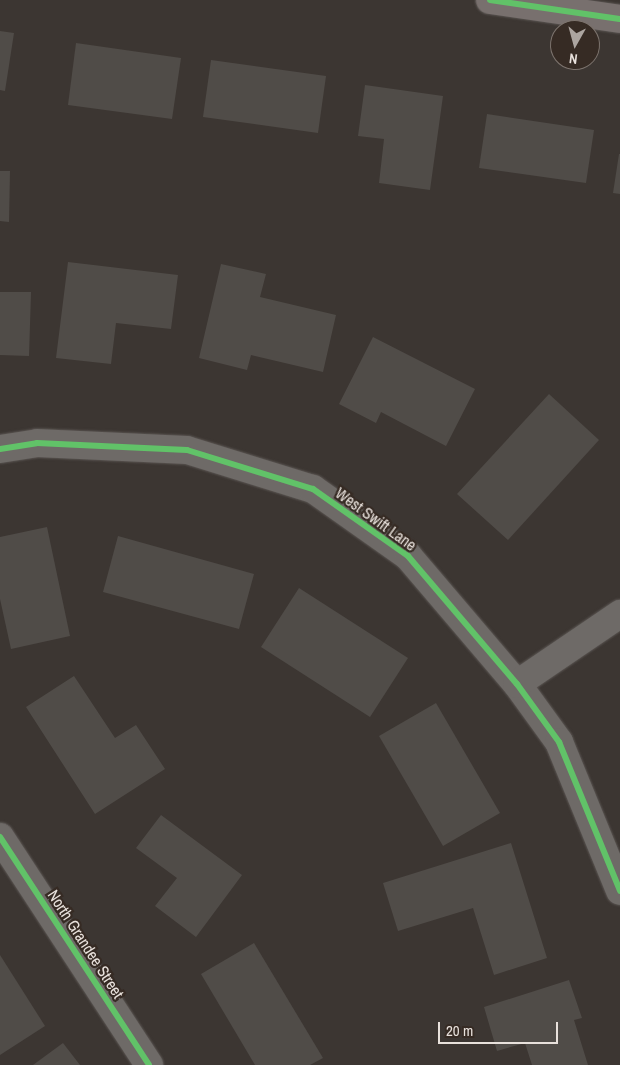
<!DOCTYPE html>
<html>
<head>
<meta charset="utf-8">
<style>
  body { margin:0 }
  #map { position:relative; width:620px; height:1065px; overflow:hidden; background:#3c3632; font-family:"Archivo Narrow",sans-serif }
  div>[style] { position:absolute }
  .building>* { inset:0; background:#504c48 }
  .roads { filter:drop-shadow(0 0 1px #5a5552) drop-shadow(0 0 1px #5a5552) }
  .street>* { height:28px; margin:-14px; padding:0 14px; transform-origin:14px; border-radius:14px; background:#6e6a67 }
  .secondary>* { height:28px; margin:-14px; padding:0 14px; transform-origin:14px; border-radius:14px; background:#78706e }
  .cycleway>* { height:6px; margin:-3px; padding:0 3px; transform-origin:3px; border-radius:3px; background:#61c268 }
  span { translate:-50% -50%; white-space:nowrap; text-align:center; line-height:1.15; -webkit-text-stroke:4.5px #362b24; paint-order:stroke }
  .street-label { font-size:16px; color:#e8e1dc }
  .north { position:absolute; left:550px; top:20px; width:50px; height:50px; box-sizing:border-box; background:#362b24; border:1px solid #7d746e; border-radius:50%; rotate:187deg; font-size:14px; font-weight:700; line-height:20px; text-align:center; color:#e8e1dc }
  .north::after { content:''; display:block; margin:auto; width:18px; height:22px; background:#aca5a0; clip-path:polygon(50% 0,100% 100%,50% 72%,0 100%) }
  .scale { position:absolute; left:438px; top:1022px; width:120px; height:22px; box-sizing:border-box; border:2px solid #e8e1dc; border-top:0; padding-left:6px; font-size:15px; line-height:18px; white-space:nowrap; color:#e8e1dc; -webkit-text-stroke:4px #362b24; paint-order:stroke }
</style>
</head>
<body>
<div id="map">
  <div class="building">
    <div style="clip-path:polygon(0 31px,14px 33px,5px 91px,0 90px)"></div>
    <div style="clip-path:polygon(76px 43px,181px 58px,172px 119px,68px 105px)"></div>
    <div style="clip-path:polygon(211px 60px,326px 76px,318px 133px,203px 117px)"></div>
    <div style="clip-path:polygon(365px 85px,443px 96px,430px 190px,379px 183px,384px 139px,358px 136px)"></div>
    <div style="clip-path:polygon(487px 114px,594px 130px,586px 183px,479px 168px)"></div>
    <div style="clip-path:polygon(619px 154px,620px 154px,620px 194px,613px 193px)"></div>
    <div style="clip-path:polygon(0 171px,10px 171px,9px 222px,0 221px)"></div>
    <div style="clip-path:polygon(68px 262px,178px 275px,171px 329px,116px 323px,111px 364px,56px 358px)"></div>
    <div style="clip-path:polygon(221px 264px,266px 274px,260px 297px,336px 315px,323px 372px,251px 355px,247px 370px,199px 358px)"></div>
    <div style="clip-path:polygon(0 292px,31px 292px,29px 356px,0 355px)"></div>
    <div style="clip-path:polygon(373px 337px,475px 389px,446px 446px,381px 412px,376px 423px,339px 404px)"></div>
    <div style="clip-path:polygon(549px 394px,599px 440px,508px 540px,457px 494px)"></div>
    <div style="clip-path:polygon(47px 527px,70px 636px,11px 649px,0 599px,0 537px)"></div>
    <div style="clip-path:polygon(118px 536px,254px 574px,239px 629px,103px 592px)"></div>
    <div style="clip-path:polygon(299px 588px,408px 658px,370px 717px,261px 647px)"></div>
    <div style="clip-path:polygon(74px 676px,115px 738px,136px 725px,165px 769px,95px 814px,26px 707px)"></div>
    <div style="clip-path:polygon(436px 703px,500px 813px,443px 846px,379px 736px)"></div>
    <div style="clip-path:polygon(161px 815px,242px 875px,196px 937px,155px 906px,177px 878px,136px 848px)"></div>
    <div style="clip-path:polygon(511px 843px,547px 958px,494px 975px,473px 908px,398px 931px,383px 883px)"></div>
    <div style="clip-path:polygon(254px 943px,323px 1058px,310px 1065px,255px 1065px,201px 974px)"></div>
    <div style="clip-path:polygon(0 955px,45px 1026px,0 1055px)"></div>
    <div style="clip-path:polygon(569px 980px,582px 1018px,574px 1020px,588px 1065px,532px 1065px,525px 1043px,497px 1051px,484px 1007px)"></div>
    <div style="clip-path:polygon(63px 1043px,80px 1065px,33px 1065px)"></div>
  </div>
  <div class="roads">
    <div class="street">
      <div style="left:0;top:449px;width:37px;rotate:-9deg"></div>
      <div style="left:37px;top:443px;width:150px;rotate:2.7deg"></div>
      <div style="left:187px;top:450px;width:132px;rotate:17.2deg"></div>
      <div style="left:313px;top:489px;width:116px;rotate:35.2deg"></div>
      <div style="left:408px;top:556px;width:168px;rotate:49.6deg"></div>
      <div style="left:517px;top:684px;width:72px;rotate:54.1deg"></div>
      <div style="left:559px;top:742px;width:161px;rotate:67.7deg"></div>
      <div style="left:517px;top:684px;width:125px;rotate:-34.2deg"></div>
      <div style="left:0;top:837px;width:272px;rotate:56.8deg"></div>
    </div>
    <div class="secondary">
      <div style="left:490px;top:0;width:131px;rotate:8.3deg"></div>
    </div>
  </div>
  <div class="cycleway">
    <div style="left:490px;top:0;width:131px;rotate:8.3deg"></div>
    <div style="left:0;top:449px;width:37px;rotate:-9deg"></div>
    <div style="left:37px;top:443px;width:150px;rotate:2.7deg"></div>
    <div style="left:187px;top:450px;width:132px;rotate:17.2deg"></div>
    <div style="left:313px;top:489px;width:116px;rotate:35.2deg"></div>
    <div style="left:408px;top:556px;width:168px;rotate:49.6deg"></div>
    <div style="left:517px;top:684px;width:72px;rotate:54.1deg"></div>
    <div style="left:559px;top:742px;width:161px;rotate:67.7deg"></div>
    <div style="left:0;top:837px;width:272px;rotate:56.8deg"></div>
  </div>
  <div class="street-label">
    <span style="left:376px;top:519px;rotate:36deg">West Swift Lane</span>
    <span style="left:86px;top:944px;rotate:57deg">North Grandee Street</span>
  </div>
  <div class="north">N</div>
  <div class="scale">20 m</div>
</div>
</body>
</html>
